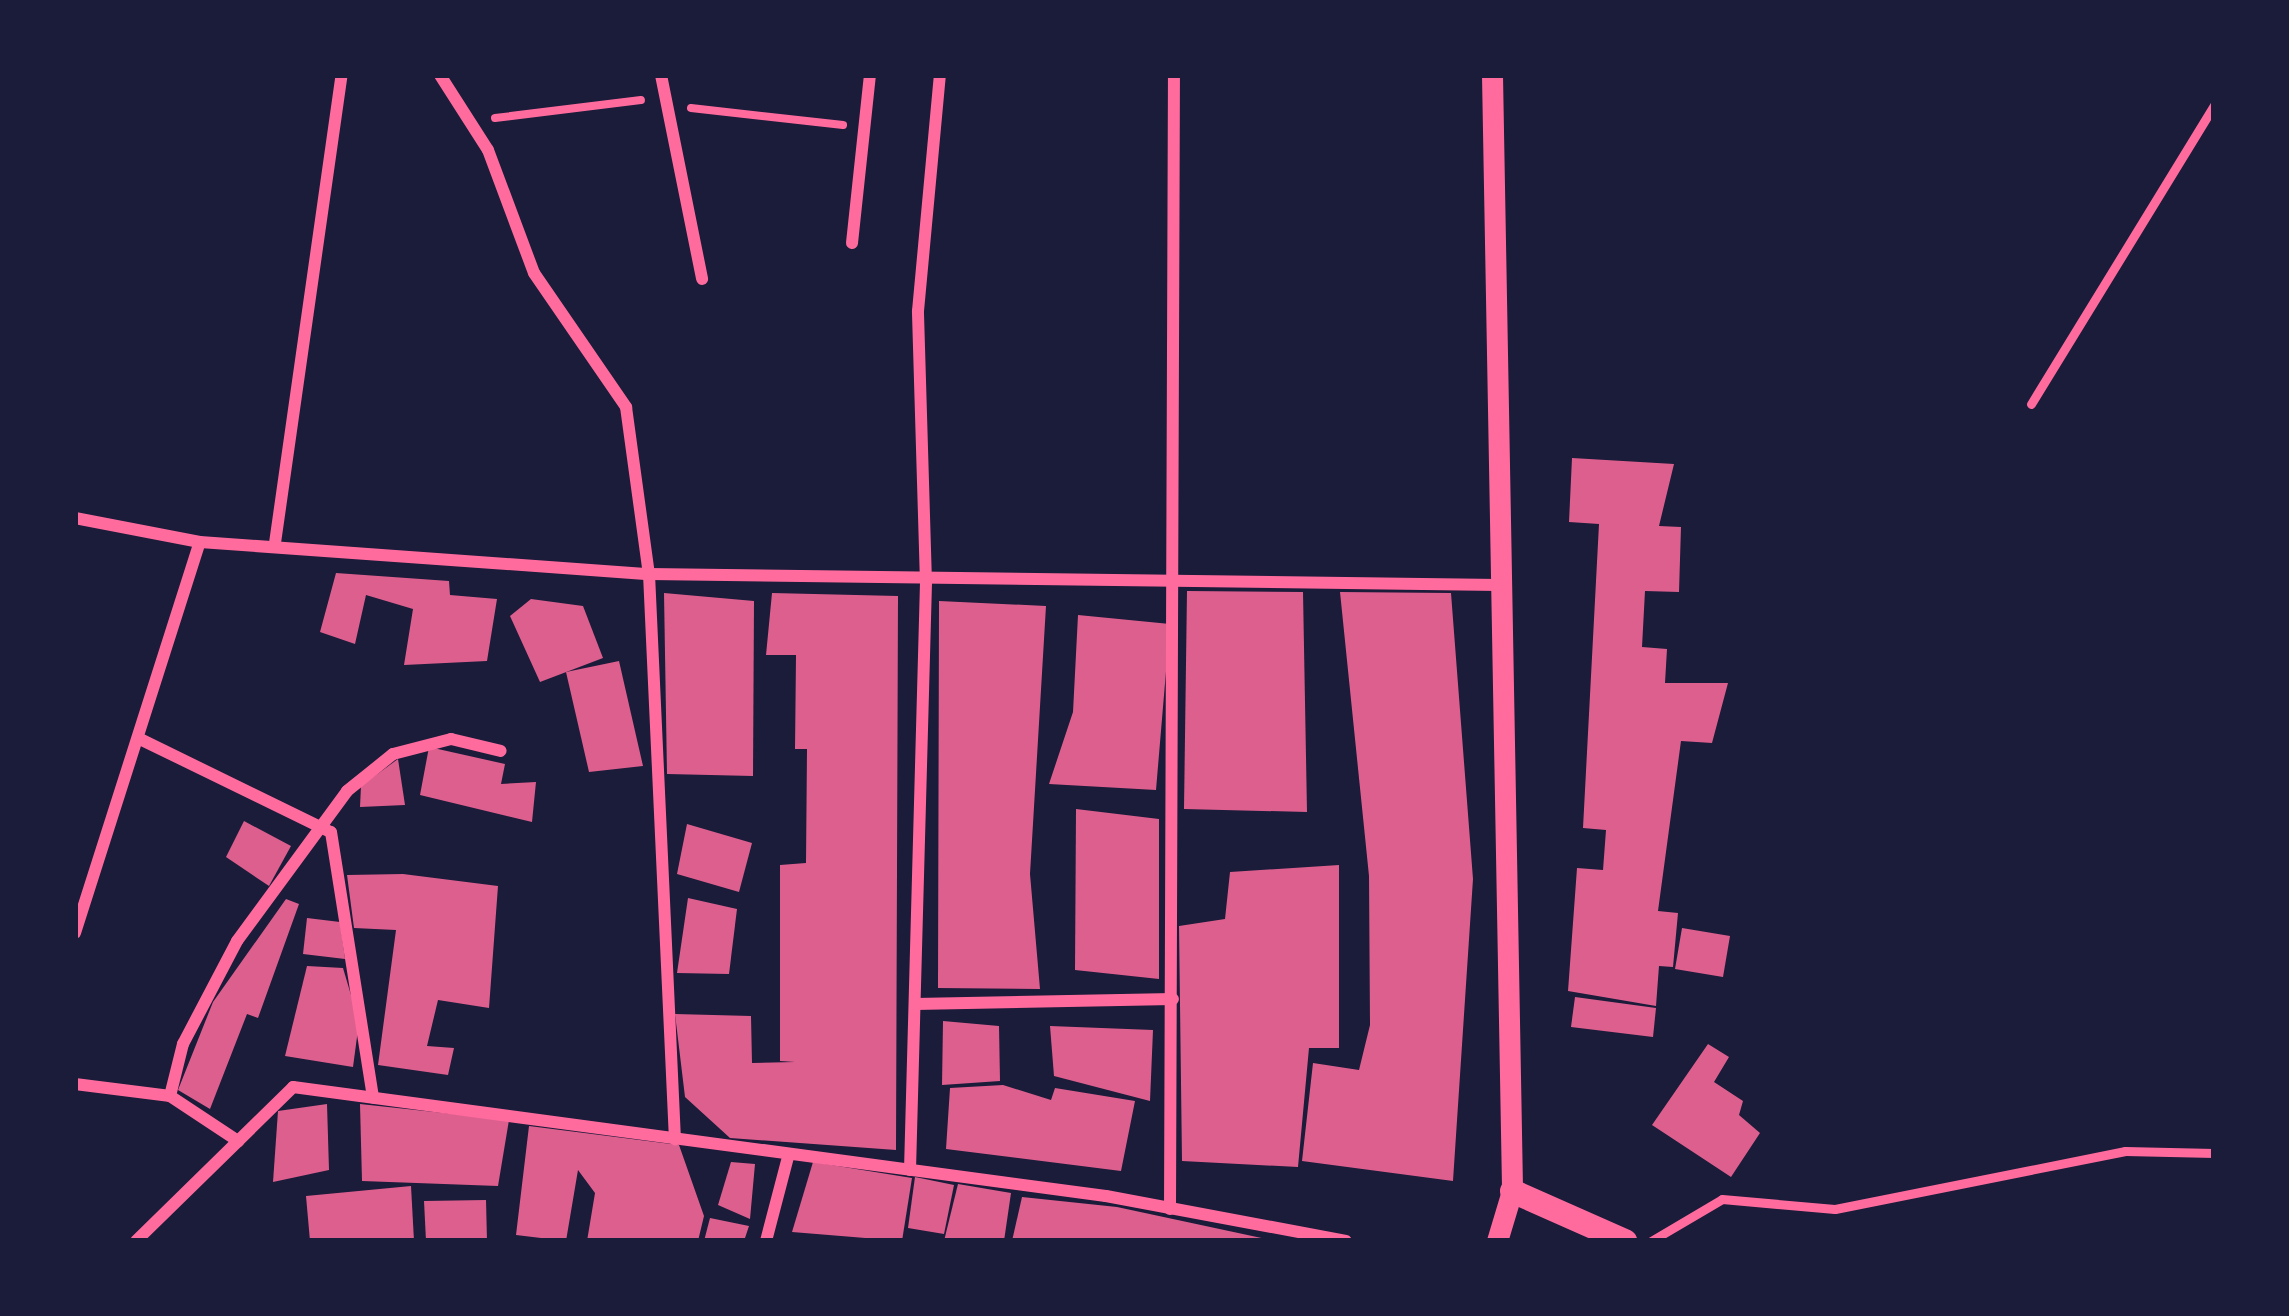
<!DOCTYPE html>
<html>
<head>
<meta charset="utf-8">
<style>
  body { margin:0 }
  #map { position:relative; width:2289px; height:1316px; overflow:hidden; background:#1b1b3a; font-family:Jost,sans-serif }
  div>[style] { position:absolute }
  .building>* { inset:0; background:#dd5f8e }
  .path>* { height:8px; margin:-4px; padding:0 4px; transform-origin:4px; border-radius:4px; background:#ff6b9d }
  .service>* { height:9px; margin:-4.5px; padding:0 4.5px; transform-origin:4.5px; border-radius:4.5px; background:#ff6b9d }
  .minor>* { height:12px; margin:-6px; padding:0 6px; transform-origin:6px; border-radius:6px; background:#ff6b9d }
  .tertiary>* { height:21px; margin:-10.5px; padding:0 10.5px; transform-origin:10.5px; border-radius:10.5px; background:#ff6b9d }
  .secondary>* { height:24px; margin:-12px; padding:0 12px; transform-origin:12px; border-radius:12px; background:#ff6b9d }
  span { translate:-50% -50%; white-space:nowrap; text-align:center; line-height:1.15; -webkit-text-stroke:9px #1b1b3a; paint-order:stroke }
  .frame { position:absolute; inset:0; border:78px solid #1b1b3a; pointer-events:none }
</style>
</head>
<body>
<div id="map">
  <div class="building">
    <div style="clip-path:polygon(1572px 458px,1674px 464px,1659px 526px,1681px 527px,1679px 592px,1645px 591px,1642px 647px,1667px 649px,1665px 683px,1728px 683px,1712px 743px,1681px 741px,1658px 911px,1678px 913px,1673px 967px,1659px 966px,1656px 1006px,1568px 991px,1577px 868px,1603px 870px,1606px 830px,1583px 828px,1599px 524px,1569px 522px)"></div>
    <div style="clip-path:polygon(336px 573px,449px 581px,450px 595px,497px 599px,487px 661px,404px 665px,413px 609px,366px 595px,355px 644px,320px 632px)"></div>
    <div style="clip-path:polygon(1187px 591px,1303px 592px,1307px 812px,1184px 809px)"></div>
    <div style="clip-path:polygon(1340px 592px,1451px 593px,1473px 879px,1453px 1181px,1302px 1161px,1313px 1063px,1359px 1070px,1370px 1025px,1369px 876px)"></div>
    <div style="clip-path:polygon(664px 593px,754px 601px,753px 776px,667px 774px)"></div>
    <div style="clip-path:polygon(772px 593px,898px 596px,896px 1150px,730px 1138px,685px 1097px,675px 1014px,751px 1016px,752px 1063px,795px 1062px,780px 1061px,780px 865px,806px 863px,807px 749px,795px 749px,796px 655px,766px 655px)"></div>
    <div style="clip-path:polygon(531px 599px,583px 606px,603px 658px,540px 682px,510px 616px)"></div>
    <div style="clip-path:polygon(939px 601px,1046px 606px,1030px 874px,1040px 989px,938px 988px)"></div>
    <div style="clip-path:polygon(1078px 615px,1170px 624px,1156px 790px,1049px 784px,1073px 712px)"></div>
    <div style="clip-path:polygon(619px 661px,643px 766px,589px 772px,566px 672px)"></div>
    <div style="clip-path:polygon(429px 747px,505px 764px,501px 784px,536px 782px,532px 822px,420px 795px)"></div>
    <div style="clip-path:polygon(398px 759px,405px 805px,360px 807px,361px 786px)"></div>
    <div style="clip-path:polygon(1076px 809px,1159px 819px,1159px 979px,1075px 970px)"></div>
    <div style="clip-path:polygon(244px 821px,291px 846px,269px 886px,226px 857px)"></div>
    <div style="clip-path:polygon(687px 824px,752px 843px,739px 892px,677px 874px)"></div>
    <div style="clip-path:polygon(1339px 865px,1339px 1048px,1309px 1048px,1298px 1167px,1182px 1161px,1179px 926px,1225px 919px,1230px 872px)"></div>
    <div style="clip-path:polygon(403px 874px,498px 886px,489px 1008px,438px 1000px,427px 1046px,454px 1048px,448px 1075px,378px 1065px,396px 930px,354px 928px,347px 875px)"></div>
    <div style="clip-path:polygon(688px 898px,737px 909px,729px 974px,677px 973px)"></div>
    <div style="clip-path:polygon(286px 899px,299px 904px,258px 1018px,247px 1014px,210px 1109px,178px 1090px,213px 1002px)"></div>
    <div style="clip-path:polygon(307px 918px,340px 922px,345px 959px,303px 954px)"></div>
    <div style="clip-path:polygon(1682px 928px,1730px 936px,1723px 977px,1675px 969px)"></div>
    <div style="clip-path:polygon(307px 966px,343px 968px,359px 1022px,353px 1067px,285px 1056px)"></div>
    <div style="clip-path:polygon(1575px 997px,1656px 1008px,1653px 1037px,1571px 1027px)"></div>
    <div style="clip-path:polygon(943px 1021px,999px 1026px,1000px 1081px,942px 1085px)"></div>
    <div style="clip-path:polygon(1050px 1026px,1153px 1030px,1150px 1101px,1054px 1076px)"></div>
    <div style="clip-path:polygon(1708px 1044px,1729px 1057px,1714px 1082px,1743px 1101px,1739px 1115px,1760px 1133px,1731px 1177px,1652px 1125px)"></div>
    <div style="clip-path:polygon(1003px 1085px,1051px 1100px,1055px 1088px,1135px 1101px,1121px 1171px,946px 1149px,950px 1088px)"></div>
    <div style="clip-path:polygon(327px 1104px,329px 1170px,273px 1182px,278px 1111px)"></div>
    <div style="clip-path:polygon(360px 1104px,509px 1120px,498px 1186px,362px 1181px)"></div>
    <div style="clip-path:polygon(529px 1126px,679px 1145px,704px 1216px,698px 1241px,587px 1241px,595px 1193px,578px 1170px,566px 1241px,516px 1235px)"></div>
    <div style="clip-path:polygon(731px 1162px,755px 1164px,750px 1219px,718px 1205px)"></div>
    <div style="clip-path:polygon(813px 1162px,912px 1178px,902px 1241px,792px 1232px)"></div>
    <div style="clip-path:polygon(915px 1177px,954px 1185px,944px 1234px,908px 1228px)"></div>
    <div style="clip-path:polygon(958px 1184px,1011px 1193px,1004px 1241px,944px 1241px)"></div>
    <div style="clip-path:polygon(411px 1186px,414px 1241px,310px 1241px,306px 1196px)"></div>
    <div style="clip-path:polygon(1022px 1197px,1117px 1207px,1276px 1241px,1012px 1241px)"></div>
    <div style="clip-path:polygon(486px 1200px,487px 1241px,426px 1241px,424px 1201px)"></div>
    <div style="clip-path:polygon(710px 1218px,749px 1226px,744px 1241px,704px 1241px)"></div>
  </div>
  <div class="path">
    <div style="left:691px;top:108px;width:153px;rotate:6.4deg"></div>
    <div style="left:495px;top:118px;width:147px;rotate:-7deg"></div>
  </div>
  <div class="service">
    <div style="left:2031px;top:404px;width:351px;rotate:-58.5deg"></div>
    <div style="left:1651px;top:1241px;width:82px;rotate:-30.6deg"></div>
    <div style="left:1722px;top:1199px;width:113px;rotate:5.1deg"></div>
    <div style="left:1835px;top:1209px;width:296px;rotate:-11.3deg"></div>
    <div style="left:2125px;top:1151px;width:89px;rotate:1.3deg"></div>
  </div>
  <div class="minor">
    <div style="left:440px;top:75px;width:89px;rotate:57.4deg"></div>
    <div style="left:488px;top:150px;width:131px;rotate:69.5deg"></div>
    <div style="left:534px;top:273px;width:163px;rotate:55.5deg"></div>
    <div style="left:626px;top:407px;width:169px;rotate:82.2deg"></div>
    <div style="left:649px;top:574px;width:566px;rotate:87.37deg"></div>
    <div style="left:661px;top:75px;width:208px;rotate:78.6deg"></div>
    <div style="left:852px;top:243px;width:169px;rotate:-83.9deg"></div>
    <div style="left:75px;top:518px;width:127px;rotate:10.9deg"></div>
    <div style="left:200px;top:542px;width:450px;rotate:4.1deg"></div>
    <div style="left:649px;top:574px;width:850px;rotate:0.74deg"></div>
    <div style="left:275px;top:543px;width:473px;rotate:-81.9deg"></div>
    <div style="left:142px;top:740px;width:210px;rotate:26deg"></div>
    <div style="left:331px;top:832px;width:269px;rotate:81deg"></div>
    <div style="left:75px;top:933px;width:410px;rotate:-72.3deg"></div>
    <div style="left:915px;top:1004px;width:258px;rotate:-1.1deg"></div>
    <div style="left:75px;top:1084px;width:96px;rotate:7.2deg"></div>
    <div style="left:170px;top:1096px;width:82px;rotate:33.5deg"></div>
    <div style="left:170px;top:1096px;width:54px;rotate:-76deg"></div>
    <div style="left:183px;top:1044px;width:116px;rotate:-62.3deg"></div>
    <div style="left:237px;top:941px;width:186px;rotate:-53.7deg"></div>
    <div style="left:347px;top:791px;width:59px;rotate:-38.8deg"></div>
    <div style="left:393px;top:754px;width:60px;rotate:-14.5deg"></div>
    <div style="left:451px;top:739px;width:51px;rotate:13.5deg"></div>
    <div style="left:910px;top:1170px;width:587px;rotate:-88.44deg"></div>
    <div style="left:926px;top:583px;width:272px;rotate:-91.7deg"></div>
    <div style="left:918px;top:311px;width:237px;rotate:-84.7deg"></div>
    <div style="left:1170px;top:1209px;width:1134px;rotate:-89.8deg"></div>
    <div style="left:136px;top:1241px;width:220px;rotate:-44.4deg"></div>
    <div style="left:293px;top:1087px;width:820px;rotate:7.64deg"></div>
    <div style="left:1106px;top:1196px;width:244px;rotate:10.6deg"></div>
    <div style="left:766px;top:1241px;width:87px;rotate:-75.3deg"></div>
  </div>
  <div class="tertiary">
    <div style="left:1492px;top:75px;width:1116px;rotate:88.97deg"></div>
    <div style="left:1512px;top:1191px;width:52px;rotate:106.7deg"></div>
  </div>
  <div class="secondary">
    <div style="left:1512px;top:1191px;width:124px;rotate:23.9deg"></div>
  </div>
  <div class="frame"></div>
</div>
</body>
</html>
